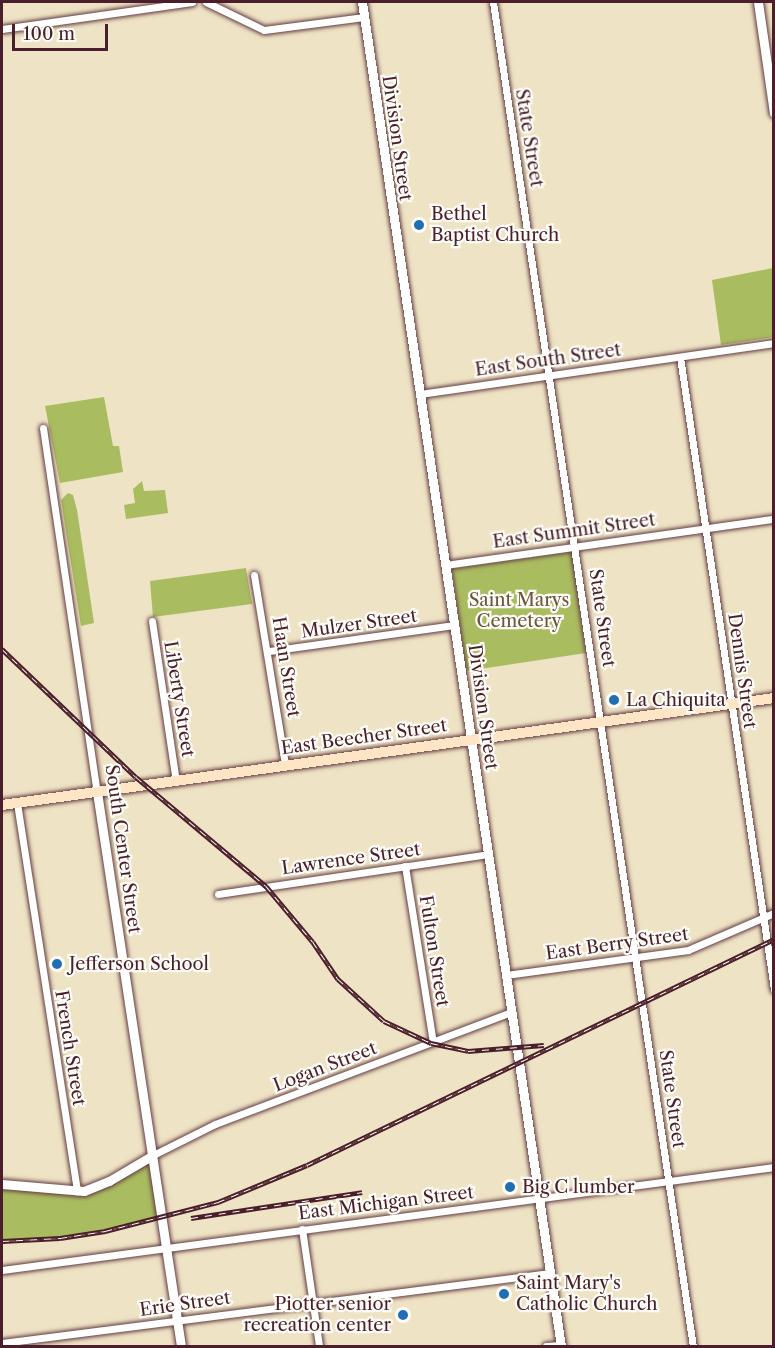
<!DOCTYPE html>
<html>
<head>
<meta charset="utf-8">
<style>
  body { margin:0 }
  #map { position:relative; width:775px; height:1348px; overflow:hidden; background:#efe3c5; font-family:"Libre Caslon Text",serif }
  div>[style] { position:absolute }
  .green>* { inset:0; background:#aabc60 }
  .roads { filter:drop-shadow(0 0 2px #633c42) drop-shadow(0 0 2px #633c42) }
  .minor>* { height:7px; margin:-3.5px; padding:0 3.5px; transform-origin:3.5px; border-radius:3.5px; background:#fff }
  .tertiary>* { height:9px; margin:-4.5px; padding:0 4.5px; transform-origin:4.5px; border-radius:4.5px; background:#fff }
  .secondary>* { height:10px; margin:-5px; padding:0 5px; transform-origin:5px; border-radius:5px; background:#fde5c5 }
  .rail>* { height:4.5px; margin-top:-2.25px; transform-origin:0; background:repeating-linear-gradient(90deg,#fdfcf7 0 7px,#4a1f2b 0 14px); box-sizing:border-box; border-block:2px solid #4a1f2b }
  .dots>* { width:16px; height:16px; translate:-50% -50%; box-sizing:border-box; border:3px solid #fdfcf7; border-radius:50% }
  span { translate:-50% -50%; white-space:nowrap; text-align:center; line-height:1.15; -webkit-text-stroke:4.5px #fdfcf7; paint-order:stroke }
  .street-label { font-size:18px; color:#4a1f2b }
  .poi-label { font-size:18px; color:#4a1f2b }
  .left { translate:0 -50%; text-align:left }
  .right { translate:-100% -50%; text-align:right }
  .park-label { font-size:18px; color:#6c563e }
  .frame { position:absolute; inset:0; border:3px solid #4a1f2b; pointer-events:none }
  .scale { position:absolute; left:12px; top:24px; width:96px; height:27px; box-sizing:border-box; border:3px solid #4a1f2b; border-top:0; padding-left:8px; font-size:18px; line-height:21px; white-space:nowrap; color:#4a1f2b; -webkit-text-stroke:4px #fdfcf7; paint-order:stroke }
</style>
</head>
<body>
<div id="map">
  <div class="green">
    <div style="clip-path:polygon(773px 268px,773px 337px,721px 345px,712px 280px)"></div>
    <div style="clip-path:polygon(104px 397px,113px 446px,119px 446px,123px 472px,60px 483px,45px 406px)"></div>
    <div style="clip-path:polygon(142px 481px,144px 491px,165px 490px,168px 513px,126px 519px,124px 505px,135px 503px,133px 489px)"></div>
    <div style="clip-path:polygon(68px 493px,73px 495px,77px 510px,94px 623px,81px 626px,61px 500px)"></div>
    <div style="clip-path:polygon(572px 552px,586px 653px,466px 671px,452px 569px)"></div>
    <div style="clip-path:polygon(246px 568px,252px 604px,153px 617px,150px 581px)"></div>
    <div style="clip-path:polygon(153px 1155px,163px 1218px,60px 1238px,2px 1241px,2px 1184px,84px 1191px)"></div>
  </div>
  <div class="roads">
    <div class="minor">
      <div style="left:206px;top:2px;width:64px;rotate:25.8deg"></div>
      <div style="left:264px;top:30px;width:101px;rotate:-7.4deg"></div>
      <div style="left:493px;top:2px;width:1359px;rotate:81.54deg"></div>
      <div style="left:2px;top:29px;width:192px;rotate:-8.1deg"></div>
      <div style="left:680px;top:357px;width:639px;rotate:81.54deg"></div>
      <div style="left:420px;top:394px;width:358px;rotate:-8.2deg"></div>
      <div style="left:43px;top:428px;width:368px;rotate:81.6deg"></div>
      <div style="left:445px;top:565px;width:332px;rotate:-8deg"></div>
      <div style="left:254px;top:575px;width:193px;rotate:80.7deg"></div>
      <div style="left:152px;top:621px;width:162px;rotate:81.5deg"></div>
      <div style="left:269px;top:651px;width:187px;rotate:-8deg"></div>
      <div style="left:17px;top:803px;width:393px;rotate:81.2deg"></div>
      <div style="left:405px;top:866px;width:178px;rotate:81deg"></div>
      <div style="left:218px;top:894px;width:273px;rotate:-8.4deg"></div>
      <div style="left:506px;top:975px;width:184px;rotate:-7.8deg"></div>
      <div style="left:688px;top:950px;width:94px;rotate:-23.3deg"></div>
      <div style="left:153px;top:1155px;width:69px;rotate:-26.6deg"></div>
      <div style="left:215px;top:1124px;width:316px;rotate:-20.7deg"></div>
      <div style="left:302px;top:1229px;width:118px;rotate:81.7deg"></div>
      <div style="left:2px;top:1270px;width:779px;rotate:-7.6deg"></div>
      <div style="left:2px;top:1343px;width:552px;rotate:-7.28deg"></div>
      <div style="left:546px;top:1346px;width:15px;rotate:-4deg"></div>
    </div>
    <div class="tertiary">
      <div style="left:362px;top:2px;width:1359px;rotate:81.58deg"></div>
      <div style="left:758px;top:2px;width:112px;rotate:81.8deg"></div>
      <div style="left:97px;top:792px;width:560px;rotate:81.38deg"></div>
      <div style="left:2px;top:1184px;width:82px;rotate:4.9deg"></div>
      <div style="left:84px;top:1191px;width:27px;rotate:-22deg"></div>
      <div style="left:109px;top:1181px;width:51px;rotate:-30.6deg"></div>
    </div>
    <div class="secondary">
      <div style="left:2px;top:805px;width:779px;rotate:-7.89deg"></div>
    </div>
  </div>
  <div class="rail">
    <div style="left:2px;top:649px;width:185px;rotate:43.7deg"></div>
    <div style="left:136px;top:777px;width:170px;rotate:40deg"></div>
    <div style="left:266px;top:886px;width:73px;rotate:50deg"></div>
    <div style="left:313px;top:942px;width:45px;rotate:56deg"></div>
    <div style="left:338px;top:979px;width:62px;rotate:42.4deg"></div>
    <div style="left:384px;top:1021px;width:52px;rotate:25.1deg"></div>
    <div style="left:431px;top:1043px;width:38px;rotate:12deg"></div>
    <div style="left:468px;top:1051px;width:76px;rotate:-4.5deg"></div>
    <div style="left:191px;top:1218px;width:173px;rotate:-8.6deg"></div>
    <div style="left:2px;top:1241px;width:58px;rotate:-3deg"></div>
    <div style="left:60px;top:1238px;width:46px;rotate:-8.8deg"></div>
    <div style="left:105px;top:1231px;width:117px;rotate:-14.4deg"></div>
    <div style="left:218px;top:1202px;width:96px;rotate:-22.6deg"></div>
    <div style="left:307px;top:1165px;width:519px;rotate:-25.82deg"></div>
  </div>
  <div class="dots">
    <div style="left:419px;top:225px;background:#1f6fb2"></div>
    <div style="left:614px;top:700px;background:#1f6fb2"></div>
    <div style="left:57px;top:964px;background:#1f6fb2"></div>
    <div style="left:510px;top:1187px;background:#1f6fb2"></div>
    <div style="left:504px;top:1294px;background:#1f6fb2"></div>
    <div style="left:403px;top:1315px;background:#1f6fb2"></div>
  </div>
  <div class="street-label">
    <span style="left:397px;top:138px;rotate:82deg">Division Street</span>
    <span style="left:529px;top:138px;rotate:81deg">State Street</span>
    <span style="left:548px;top:360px;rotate:-8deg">East South Street</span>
    <span style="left:574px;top:531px;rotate:-8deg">East Summit Street</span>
    <span style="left:602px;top:618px;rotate:82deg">State Street</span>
    <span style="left:359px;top:624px;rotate:-8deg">Mulzer Street</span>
    <span style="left:286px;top:667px;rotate:81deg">Haan Street</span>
    <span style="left:742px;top:671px;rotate:82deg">Dennis Street</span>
    <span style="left:179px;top:699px;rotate:81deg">Liberty Street</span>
    <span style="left:483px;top:707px;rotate:82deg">Division Street</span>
    <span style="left:364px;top:737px;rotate:-8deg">East Beecher Street</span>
    <span style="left:123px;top:849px;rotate:82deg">South Center Street</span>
    <span style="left:351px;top:859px;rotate:-8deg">Lawrence Street</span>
    <span style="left:617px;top:944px;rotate:-8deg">East Berry Street</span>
    <span style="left:434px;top:951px;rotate:81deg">Fulton Street</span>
    <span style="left:70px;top:1048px;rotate:81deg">French Street</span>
    <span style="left:325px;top:1067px;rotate:-21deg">Logan Street</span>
    <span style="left:672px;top:1099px;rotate:82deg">State Street</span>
    <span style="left:386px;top:1203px;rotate:-7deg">East Michigan Street</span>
    <span style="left:185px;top:1304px;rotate:-8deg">Erie Street</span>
  </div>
  <div class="poi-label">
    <span class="left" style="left:431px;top:225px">Bethel<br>Baptist Church</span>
    <span class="left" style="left:626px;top:700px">La Chiquita</span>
    <span class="left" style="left:69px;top:964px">Jefferson School</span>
    <span class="left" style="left:522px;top:1187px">Big C lumber</span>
    <span class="left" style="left:516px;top:1294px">Saint Mary's<br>Catholic Church</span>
    <span class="right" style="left:391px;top:1315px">Piotter senior<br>recreation center</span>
  </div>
  <div class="park-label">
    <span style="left:519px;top:611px">Saint Marys<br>Cemetery</span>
  </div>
  <div class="frame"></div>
  <div class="scale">100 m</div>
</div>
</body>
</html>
